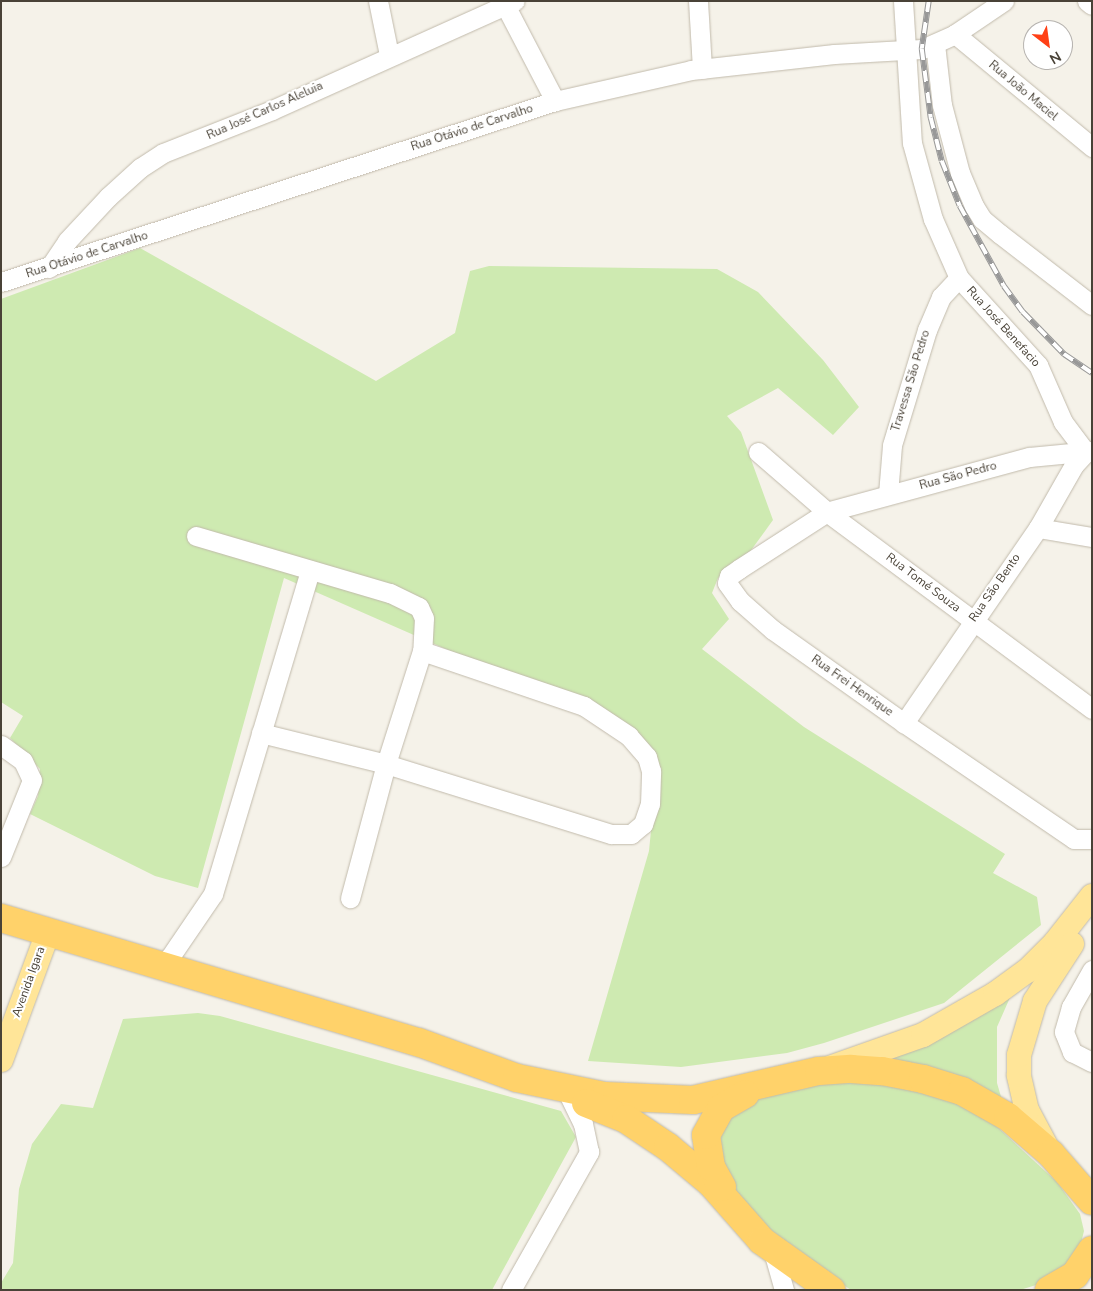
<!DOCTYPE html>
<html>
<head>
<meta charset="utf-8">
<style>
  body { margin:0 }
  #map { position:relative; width:1093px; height:1291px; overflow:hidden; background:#f5f2e9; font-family:"Nunito Sans",sans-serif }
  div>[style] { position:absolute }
  .green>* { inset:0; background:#ceeab1 }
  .roads { filter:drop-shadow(0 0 1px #c1baab) drop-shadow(0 0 1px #c1baab) }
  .minor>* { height:19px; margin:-9.5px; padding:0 9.5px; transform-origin:9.5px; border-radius:9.5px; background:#fff }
  .major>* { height:24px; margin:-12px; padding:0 12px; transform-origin:12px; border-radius:12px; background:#ffe598 }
  .highway>* { height:28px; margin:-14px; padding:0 14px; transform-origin:14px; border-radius:14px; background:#ffd26a }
  .rail>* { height:5.5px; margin-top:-2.75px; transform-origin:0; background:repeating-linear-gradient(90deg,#fff 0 11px,#989898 0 22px); box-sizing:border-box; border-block:1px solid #989898 }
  span { translate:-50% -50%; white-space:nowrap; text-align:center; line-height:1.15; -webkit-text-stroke:4px #fff; paint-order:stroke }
  .street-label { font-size:12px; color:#494237 }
  .frame { position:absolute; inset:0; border:2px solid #494237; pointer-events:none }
  .north { position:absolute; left:1023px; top:20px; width:50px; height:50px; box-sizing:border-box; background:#fff; border:1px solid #b6b3af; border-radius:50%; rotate:150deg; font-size:14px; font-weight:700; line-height:20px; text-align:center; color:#494237 }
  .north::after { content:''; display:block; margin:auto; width:18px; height:22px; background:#ff4016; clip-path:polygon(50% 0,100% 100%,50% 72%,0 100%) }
</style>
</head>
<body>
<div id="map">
  <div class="green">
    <div style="clip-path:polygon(140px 248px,376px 381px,455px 333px,470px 271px,489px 266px,717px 269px,758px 292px,823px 360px,859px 407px,833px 435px,778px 388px,727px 416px,741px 432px,773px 520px,749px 553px,718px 578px,712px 593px,729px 619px,702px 649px,804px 727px,1005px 854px,993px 873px,1037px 897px,1041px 925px,944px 1003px,824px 1043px,787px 1053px,681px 1067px,588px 1061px,649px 851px,658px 760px,639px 734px,284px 578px,198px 888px,155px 876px,30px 814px,38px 796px,40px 769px,10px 738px,23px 716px,1px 702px,1px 299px)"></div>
    <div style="clip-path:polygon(1012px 993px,997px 1027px,997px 1083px,1004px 1107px,874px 1058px)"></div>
    <div style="clip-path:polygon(198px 1013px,220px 1016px,561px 1111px,576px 1137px,492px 1290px,1px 1290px,1px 1283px,13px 1263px,19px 1189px,32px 1144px,61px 1104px,93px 1108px,123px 1019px)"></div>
    <div style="clip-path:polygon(888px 1079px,948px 1096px,992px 1122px,1057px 1182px,1080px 1214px,1084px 1231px,1080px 1247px,1068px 1266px,1052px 1280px,1020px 1290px,851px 1290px,755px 1226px,717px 1165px,718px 1123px,761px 1095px,794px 1085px)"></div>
  </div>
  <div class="roads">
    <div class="minor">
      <div style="left:378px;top:1px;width:55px;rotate:78.5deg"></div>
      <div style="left:503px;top:1px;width:113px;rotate:62.5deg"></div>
      <div style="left:698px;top:1px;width:68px;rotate:86.6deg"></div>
      <div style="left:903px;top:1px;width:142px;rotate:86.4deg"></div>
      <div style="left:912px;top:143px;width:79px;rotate:74.6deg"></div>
      <div style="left:933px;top:219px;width:64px;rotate:66.2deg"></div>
      <div style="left:959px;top:278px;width:118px;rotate:47.8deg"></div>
      <div style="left:1038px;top:365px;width:62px;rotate:66.3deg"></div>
      <div style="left:1063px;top:422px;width:38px;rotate:53deg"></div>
      <div style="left:1086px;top:452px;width:18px;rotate:133deg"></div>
      <div style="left:1074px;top:465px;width:73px;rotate:119.7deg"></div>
      <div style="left:1038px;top:528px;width:237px;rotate:124.5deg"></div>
      <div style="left:1087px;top:1px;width:6px;rotate:39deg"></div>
      <div style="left:955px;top:34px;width:178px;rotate:39.5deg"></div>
      <div style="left:935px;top:44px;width:61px;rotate:83.5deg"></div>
      <div style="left:942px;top:105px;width:70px;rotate:75.2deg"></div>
      <div style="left:960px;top:173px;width:36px;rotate:67deg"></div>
      <div style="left:974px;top:206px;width:15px;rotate:58deg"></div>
      <div style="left:982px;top:219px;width:23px;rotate:40deg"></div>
      <div style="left:1000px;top:234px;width:116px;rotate:37.7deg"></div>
      <div style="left:49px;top:268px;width:32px;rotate:-56deg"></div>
      <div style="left:67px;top:241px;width:60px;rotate:-47deg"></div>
      <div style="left:108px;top:197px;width:43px;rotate:-42.2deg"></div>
      <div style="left:140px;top:168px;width:27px;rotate:-33deg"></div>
      <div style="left:163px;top:153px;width:117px;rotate:-21.5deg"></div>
      <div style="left:272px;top:110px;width:266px;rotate:-24.2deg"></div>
      <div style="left:1px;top:282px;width:583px;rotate:-18.09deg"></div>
      <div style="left:555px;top:101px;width:139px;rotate:-12.8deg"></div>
      <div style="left:691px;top:70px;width:144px;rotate:-6.4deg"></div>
      <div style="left:834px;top:54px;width:88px;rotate:-3.3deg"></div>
      <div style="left:922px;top:49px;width:36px;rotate:-24deg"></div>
      <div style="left:955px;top:34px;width:59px;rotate:-34deg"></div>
      <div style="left:1092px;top:451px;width:63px;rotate:174.6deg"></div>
      <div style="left:1029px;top:457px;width:209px;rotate:164.8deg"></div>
      <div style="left:827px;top:512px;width:105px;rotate:147.1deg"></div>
      <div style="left:739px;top:569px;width:12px;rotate:145deg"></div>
      <div style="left:729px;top:576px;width:7px;rotate:106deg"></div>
      <div style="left:727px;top:583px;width:22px;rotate:54deg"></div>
      <div style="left:740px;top:601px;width:44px;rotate:41.3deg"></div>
      <div style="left:773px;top:630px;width:161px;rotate:35.4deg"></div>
      <div style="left:904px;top:723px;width:206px;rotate:34.3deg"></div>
      <div style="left:1074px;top:839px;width:18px"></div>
      <div style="left:758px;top:452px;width:91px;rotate:41deg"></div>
      <div style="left:827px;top:512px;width:330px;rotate:36.6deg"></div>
      <div style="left:888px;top:494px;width:49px;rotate:-85.3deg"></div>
      <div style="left:892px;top:445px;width:120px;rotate:-73.1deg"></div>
      <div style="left:927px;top:330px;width:36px;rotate:-67deg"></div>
      <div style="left:941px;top:297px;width:26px;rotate:-47deg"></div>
      <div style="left:1038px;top:528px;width:55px;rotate:9.5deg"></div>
      <div style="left:196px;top:536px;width:202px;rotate:16.4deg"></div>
      <div style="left:390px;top:593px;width:32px;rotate:26deg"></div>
      <div style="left:419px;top:607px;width:12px;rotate:66deg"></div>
      <div style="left:424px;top:618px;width:33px;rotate:93deg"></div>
      <div style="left:422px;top:651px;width:119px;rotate:107.7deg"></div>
      <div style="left:386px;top:764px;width:139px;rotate:105deg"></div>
      <div style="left:261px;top:733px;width:129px;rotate:13.9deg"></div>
      <div style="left:386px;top:764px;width:236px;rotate:17.3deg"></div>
      <div style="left:611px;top:834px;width:20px"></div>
      <div style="left:631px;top:834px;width:16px;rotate:-40deg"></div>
      <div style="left:643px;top:824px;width:21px;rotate:-71deg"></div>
      <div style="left:650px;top:804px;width:33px;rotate:-88deg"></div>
      <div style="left:651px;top:771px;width:15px;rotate:-106deg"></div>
      <div style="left:647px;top:757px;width:28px;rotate:-131deg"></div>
      <div style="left:629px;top:736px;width:54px;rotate:-146.3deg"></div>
      <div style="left:584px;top:706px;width:171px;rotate:-161.2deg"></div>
      <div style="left:1px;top:745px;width:27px;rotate:36deg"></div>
      <div style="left:23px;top:761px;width:21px;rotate:65deg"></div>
      <div style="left:32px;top:780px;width:83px;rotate:111.9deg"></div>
      <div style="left:161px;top:966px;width:13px;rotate:-45deg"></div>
      <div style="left:170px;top:957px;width:76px;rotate:-55.7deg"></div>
      <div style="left:213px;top:894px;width:338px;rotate:-73.3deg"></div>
      <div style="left:1092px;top:970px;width:43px;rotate:119.6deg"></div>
      <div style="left:1071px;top:1007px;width:26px;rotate:106deg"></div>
      <div style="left:1064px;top:1032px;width:22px;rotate:68deg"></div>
      <div style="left:1072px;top:1052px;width:22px;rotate:27deg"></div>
      <div style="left:773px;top:1251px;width:41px;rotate:74.2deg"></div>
      <div style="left:511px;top:1290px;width:159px;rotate:-60.5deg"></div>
      <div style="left:589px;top:1152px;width:29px;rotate:-102deg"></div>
      <div style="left:583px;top:1124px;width:30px;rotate:-116deg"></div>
    </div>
    <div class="major">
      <div style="left:1px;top:1060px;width:136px;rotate:-69.8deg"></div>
      <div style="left:832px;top:1067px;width:96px;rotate:-19.4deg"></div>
      <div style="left:923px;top:1035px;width:83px;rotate:-29.7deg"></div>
      <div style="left:995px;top:994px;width:39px;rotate:-36deg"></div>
      <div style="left:1027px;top:971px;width:40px;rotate:-45deg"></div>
      <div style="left:1055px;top:943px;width:60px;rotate:-51.8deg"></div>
      <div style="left:1046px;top:1146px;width:40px;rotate:-118deg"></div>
      <div style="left:1027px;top:1111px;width:37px;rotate:-103deg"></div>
      <div style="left:1019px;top:1075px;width:20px;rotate:-90deg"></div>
      <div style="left:1019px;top:1055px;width:56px;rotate:-73.5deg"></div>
      <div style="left:1035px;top:1001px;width:68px;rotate:-57deg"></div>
    </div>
    <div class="highway">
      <div style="left:1px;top:918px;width:435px;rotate:16.6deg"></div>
      <div style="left:418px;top:1042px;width:105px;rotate:20deg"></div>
      <div style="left:517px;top:1078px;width:89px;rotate:11.7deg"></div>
      <div style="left:604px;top:1096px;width:89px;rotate:2.6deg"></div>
      <div style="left:693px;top:1100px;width:129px;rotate:-13deg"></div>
      <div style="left:819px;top:1071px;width:32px;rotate:-4deg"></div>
      <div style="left:851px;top:1069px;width:31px;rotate:4deg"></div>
      <div style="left:882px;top:1071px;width:42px;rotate:11deg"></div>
      <div style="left:923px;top:1079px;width:41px;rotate:17.1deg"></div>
      <div style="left:962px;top:1091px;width:53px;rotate:29.5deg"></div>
      <div style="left:1008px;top:1117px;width:57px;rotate:40.7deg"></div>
      <div style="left:1051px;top:1154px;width:62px;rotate:48.9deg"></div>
      <div style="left:586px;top:1103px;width:43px;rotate:21.8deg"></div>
      <div style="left:626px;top:1119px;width:50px;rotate:33.7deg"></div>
      <div style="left:668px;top:1147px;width:56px;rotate:39.9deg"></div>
      <div style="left:711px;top:1183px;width:77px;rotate:48.7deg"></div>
      <div style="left:762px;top:1241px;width:85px;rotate:35.4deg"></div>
      <div style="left:722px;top:1187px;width:23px;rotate:-119deg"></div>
      <div style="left:711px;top:1167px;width:32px;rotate:-99deg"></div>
      <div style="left:706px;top:1135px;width:31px;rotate:-61deg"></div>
      <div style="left:721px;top:1108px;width:28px;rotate:-30deg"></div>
      <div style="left:1049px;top:1290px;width:30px;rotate:-30deg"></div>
      <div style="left:1075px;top:1275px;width:30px;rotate:-56deg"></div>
    </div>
  </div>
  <div class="rail">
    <div style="left:929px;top:1px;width:49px;rotate:98.3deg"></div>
    <div style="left:922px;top:49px;width:70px;rotate:82.6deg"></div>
    <div style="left:931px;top:118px;width:44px;rotate:75.7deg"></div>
    <div style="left:942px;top:161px;width:48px;rotate:68.2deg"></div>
    <div style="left:960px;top:206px;width:91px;rotate:61.2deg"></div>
    <div style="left:1004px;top:286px;width:32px;rotate:54deg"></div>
    <div style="left:1023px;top:312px;width:59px;rotate:45.7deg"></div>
    <div style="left:1064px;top:354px;width:34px;rotate:34deg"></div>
  </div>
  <div class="street-label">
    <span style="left:1023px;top:91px;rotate:40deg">Rua João Maciel</span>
    <span style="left:265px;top:111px;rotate:-24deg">Rua José Carlos Aleluia</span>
    <span style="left:472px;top:128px;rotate:-18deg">Rua Otávio de Carvalho</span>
    <span style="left:87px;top:255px;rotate:-18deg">Rua Otávio de Carvalho</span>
    <span style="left:1003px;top:327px;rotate:48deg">Rua José Benefacio</span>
    <span style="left:911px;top:381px;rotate:-73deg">Travessa São Pedro</span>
    <span style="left:958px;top:476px;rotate:-15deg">Rua São Pedro</span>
    <span style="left:923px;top:583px;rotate:37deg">Rua Tomé Souza</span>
    <span style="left:995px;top:588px;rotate:-55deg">Rua São Bento</span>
    <span style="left:852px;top:686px;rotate:35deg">Rua Frei Henrique</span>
    <span style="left:29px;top:982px;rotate:-70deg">Avenida Igara</span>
  </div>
  <div class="frame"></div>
  <div class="north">N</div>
</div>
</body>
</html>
